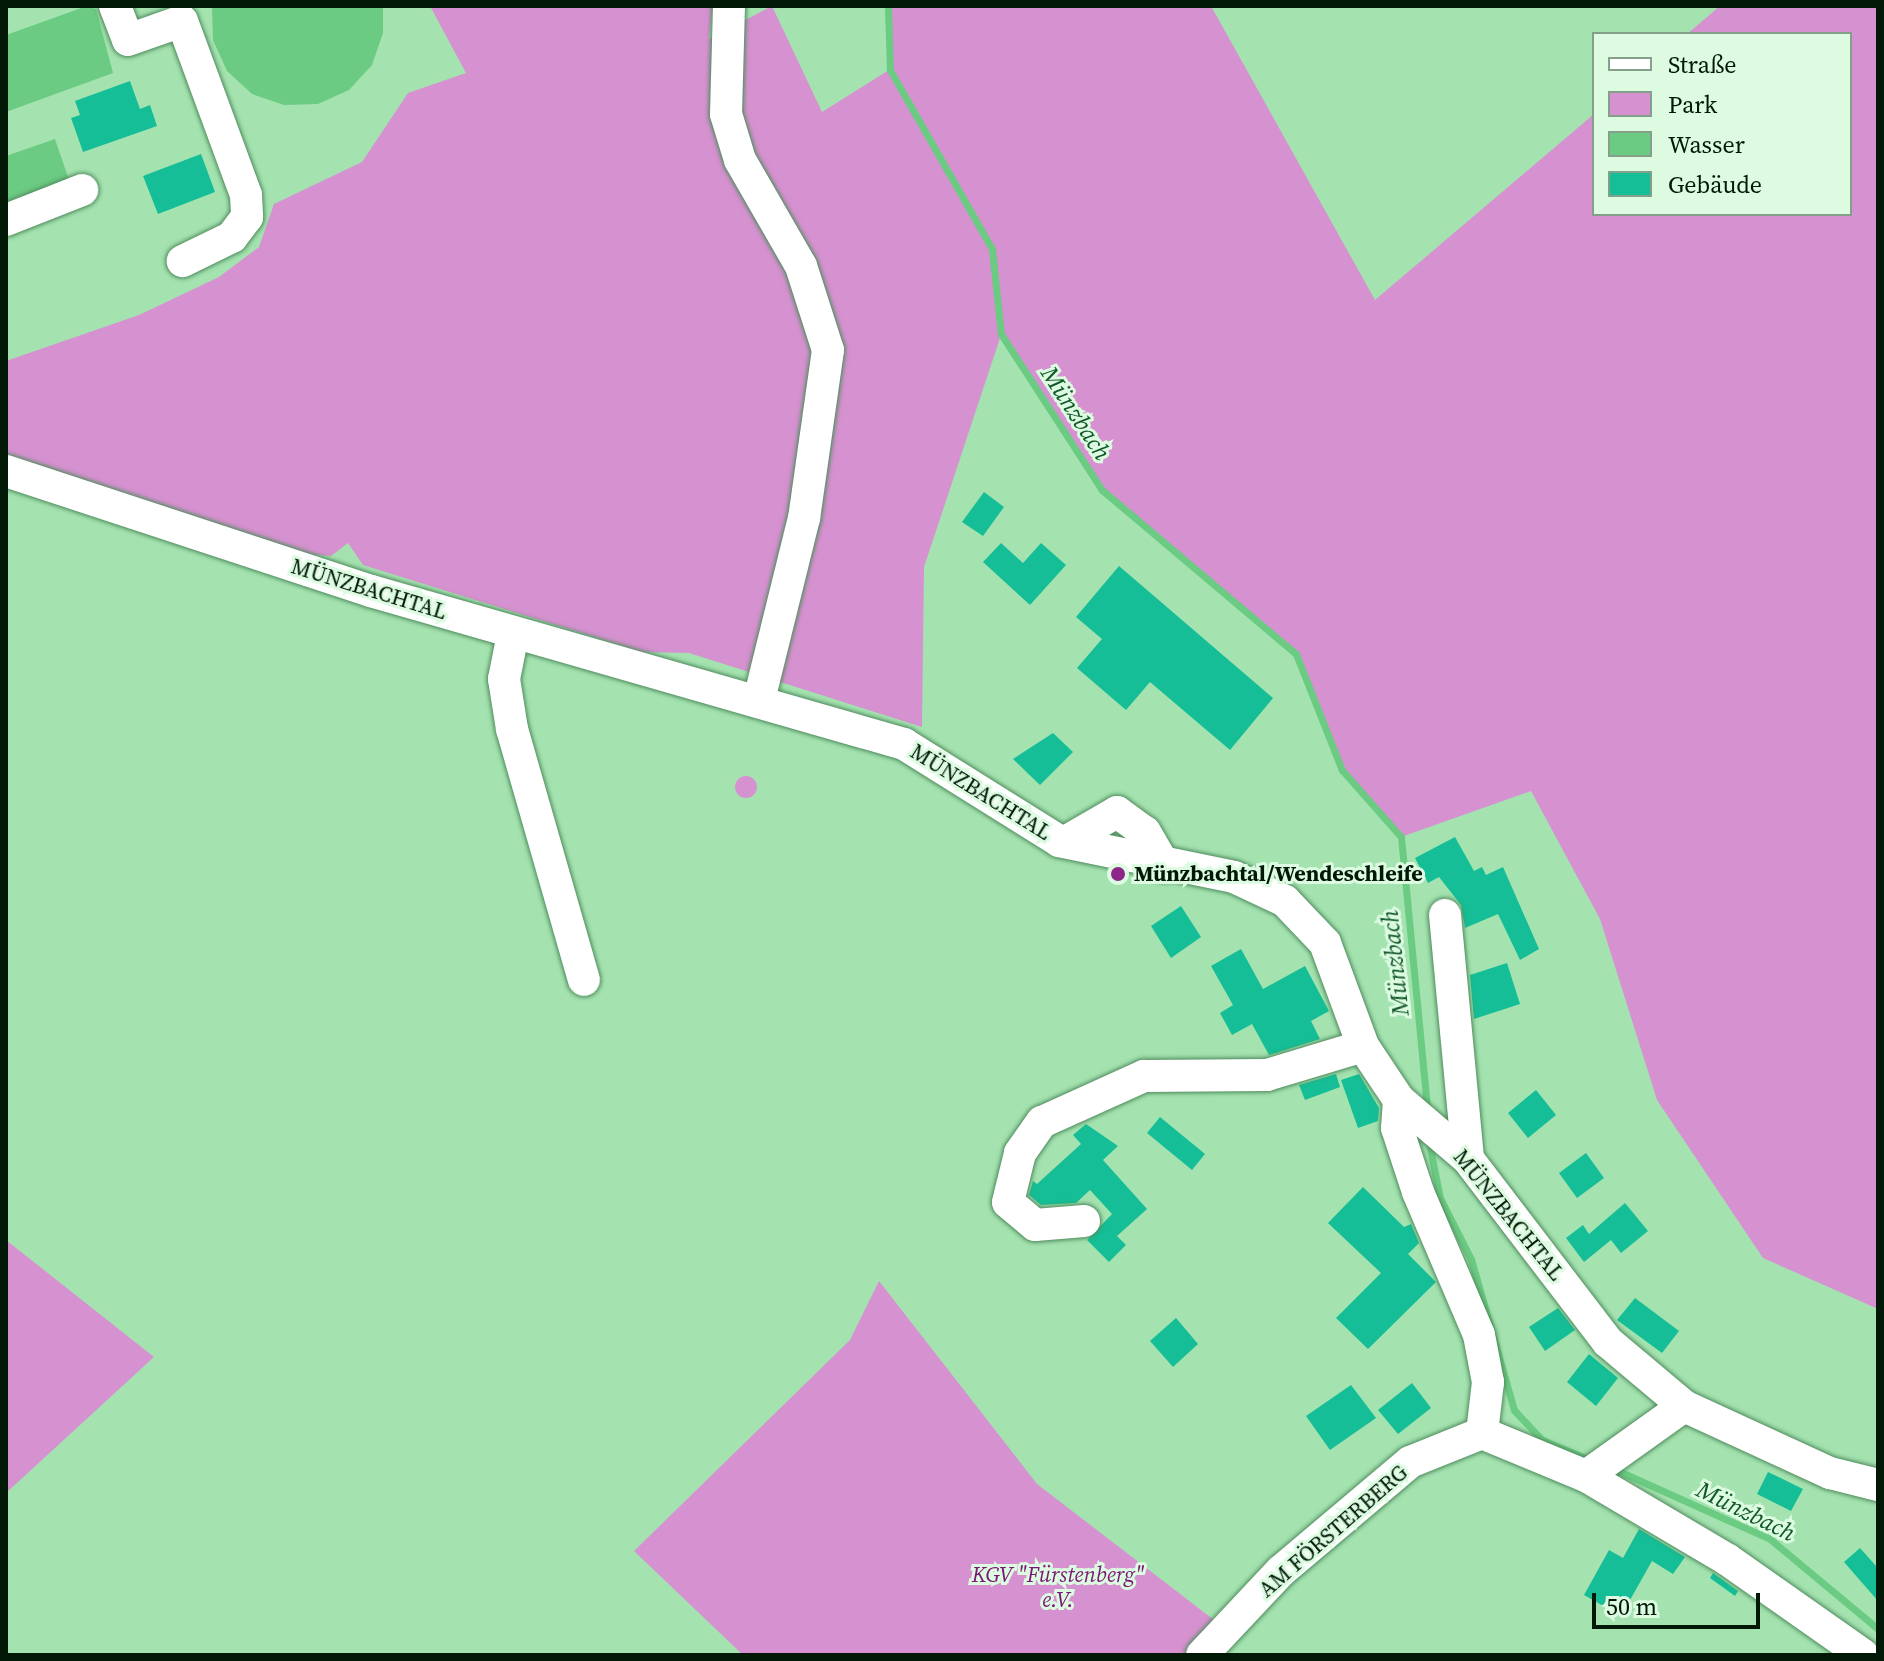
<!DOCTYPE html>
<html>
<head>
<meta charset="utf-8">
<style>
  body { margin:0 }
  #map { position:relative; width:1884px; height:1661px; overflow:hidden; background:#a4e3b0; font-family:"Source Serif 4",serif }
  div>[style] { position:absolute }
  .green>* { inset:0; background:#d691d0 }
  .round { border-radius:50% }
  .water>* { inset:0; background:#6bcb82 }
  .stream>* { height:7px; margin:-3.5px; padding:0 3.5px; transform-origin:3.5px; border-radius:3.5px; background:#6bcb82 }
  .building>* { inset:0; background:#15be96 }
  .roads { filter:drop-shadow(0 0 2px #4f8b5d) drop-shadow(0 0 2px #4f8b5d) }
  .minor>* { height:32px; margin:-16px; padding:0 16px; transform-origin:16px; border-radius:16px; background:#fff }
  .dots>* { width:22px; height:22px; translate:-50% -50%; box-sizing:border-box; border:4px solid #dcfbe1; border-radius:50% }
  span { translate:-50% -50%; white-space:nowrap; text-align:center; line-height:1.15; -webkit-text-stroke:6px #dcfbe1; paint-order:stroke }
  .street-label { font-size:22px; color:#011807 }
  .poi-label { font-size:22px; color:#011807; font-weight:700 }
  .left { translate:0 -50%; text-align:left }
  .park-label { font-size:22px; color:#7b1876; font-style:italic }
  .water-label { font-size:24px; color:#115729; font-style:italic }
  .frame { position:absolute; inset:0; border:8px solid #011807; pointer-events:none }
  .legend { position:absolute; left:1592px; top:32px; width:260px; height:184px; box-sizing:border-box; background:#dcfbe1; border:2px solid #84a08a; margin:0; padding:10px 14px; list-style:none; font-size:24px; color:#011807 }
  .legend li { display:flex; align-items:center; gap:16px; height:40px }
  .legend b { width:40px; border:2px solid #84a08a }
  .scale { position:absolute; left:1592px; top:1593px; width:168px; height:36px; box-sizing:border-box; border:4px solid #011807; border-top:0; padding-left:10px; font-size:24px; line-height:28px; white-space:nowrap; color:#011807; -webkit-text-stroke:6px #dcfbe1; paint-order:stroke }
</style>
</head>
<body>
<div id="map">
  <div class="green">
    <div style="clip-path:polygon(430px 6px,713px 6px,709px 39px,772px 6px,822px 112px,889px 70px,888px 6px,1211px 6px,1375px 300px,1594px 114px,1594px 214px,1850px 214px,1850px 34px,1687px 34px,1720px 6px,1878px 6px,1878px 1309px,1763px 1258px,1657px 1100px,1600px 919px,1531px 791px,1401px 837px,1342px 770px,1296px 654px,1102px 490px,1001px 335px,924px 567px,922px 727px,689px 653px,642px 652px,363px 565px,348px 543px,331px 556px,306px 554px,6px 457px,6px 361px,139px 315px,219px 277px,259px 247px,274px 204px,362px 162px,408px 93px,466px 73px)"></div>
    <div class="round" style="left:735px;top:776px;width:22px;height:22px"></div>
    <div style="clip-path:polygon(6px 1240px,154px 1357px,6px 1493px)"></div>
    <div style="clip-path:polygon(879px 1281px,1037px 1484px,1227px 1630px,1204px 1655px,743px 1655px,634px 1551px,850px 1340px)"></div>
  </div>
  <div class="water">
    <div style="clip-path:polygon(87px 6px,96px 9px,113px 73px,6px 112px,6px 35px)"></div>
    <div style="clip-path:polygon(212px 6px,383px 6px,383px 33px,372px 65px,349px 90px,318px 104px,284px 105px,252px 94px,227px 71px,213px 40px)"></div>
    <div style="clip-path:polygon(55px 139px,69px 180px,6px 202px,6px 156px)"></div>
  </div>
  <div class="stream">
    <div style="left:888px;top:6px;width:64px;rotate:88.2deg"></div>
    <div style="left:890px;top:70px;width:206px;rotate:60.3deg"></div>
    <div style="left:992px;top:249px;width:85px;rotate:84deg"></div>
    <div style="left:1001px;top:334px;width:186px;rotate:57.1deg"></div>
    <div style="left:1102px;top:490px;width:254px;rotate:40.2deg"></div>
    <div style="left:1296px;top:654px;width:125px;rotate:68.4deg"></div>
    <div style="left:1342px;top:770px;width:89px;rotate:48.6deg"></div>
    <div style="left:1401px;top:837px;width:273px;rotate:84.5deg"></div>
    <div style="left:1428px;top:1138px;width:61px;rotate:78.7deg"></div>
    <div style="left:1440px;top:1198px;width:68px;rotate:63.1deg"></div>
    <div style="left:1471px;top:1259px;width:157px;rotate:74.1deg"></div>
    <div style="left:1514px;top:1410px;width:41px;rotate:47deg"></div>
    <div style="left:1542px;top:1440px;width:55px;rotate:22.4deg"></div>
    <div style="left:1612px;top:1468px;width:173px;rotate:24.2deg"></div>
    <div style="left:1770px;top:1539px;width:141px;rotate:39.8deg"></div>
  </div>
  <div class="building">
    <div style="clip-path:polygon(130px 81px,140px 109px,150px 105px,157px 126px,83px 152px,71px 118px,80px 115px,75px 101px)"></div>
    <div style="clip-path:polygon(201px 154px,215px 192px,158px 214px,143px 176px)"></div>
    <div style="clip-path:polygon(984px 492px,1004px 507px,983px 536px,962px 522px)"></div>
    <div style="clip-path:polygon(1001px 543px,1023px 563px,1041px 543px,1066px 565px,1030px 605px,983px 562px)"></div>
    <div style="clip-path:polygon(1119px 566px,1273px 698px,1230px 750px,1150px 682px,1126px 710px,1077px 668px,1102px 639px,1076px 617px)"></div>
    <div style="clip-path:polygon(1053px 733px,1073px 752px,1040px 785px,1013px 759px)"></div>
    <div style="clip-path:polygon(1455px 837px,1474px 871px,1482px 867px,1486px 875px,1503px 867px,1539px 949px,1520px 960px,1498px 914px,1465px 928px,1461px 905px,1439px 877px,1428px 883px,1415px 858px)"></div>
    <div style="clip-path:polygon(1181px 906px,1201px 937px,1171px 958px,1151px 926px)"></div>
    <div style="clip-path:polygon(1241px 949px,1263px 989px,1305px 966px,1329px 1011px,1311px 1021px,1320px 1039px,1269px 1055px,1252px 1024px,1232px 1035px,1220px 1013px,1233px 1005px,1211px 966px)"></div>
    <div style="clip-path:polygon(1507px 963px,1520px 1004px,1474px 1019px,1470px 975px)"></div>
    <div style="clip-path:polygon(1336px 1074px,1340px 1087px,1305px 1100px,1299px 1085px)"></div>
    <div style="clip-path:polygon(1359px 1074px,1379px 1108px,1378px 1121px,1358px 1128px,1341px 1080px)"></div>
    <div style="clip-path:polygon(1536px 1090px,1556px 1115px,1528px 1138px,1508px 1113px)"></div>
    <div style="clip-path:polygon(1160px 1117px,1205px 1154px,1192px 1170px,1147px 1133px)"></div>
    <div style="clip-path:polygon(1086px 1124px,1118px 1146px,1103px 1160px,1147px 1209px,1117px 1236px,1126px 1245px,1109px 1262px,1087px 1240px,1112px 1214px,1090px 1190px,1076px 1203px,1041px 1205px,1029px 1195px,1033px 1181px,1037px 1184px,1081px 1144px,1073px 1135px)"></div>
    <div style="clip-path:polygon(1586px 1153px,1604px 1178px,1577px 1198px,1559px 1173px)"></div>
    <div style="clip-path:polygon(1363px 1187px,1404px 1227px,1411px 1224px,1419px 1243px,1408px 1254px,1436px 1282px,1368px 1349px,1336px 1318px,1381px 1273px,1328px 1223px)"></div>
    <div style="clip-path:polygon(1625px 1203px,1648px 1231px,1621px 1253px,1611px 1240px,1584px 1262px,1566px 1238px,1583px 1225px,1589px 1234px)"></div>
    <div style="clip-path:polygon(1635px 1298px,1679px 1331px,1662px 1353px,1617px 1320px)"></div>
    <div style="clip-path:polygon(1558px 1308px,1575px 1330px,1545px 1351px,1529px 1327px)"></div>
    <div style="clip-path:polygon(1176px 1318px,1198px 1344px,1173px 1367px,1150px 1341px)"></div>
    <div style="clip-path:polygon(1589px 1354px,1618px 1378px,1596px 1406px,1567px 1382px)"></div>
    <div style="clip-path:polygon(1412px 1383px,1431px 1408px,1398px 1434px,1378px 1410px)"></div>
    <div style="clip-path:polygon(1351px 1385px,1376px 1418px,1330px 1450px,1306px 1416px)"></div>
    <div style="clip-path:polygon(1768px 1472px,1803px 1489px,1791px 1511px,1757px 1494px)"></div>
    <div style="clip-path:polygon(1639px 1529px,1685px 1557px,1673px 1574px,1652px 1561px,1621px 1616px,1584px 1595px,1609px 1550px,1623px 1558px)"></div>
    <div style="clip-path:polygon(1860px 1548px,1876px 1566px,1878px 1601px,1844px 1562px)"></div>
    <div style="clip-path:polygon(1713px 1573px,1738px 1591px,1735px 1596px,1710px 1578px)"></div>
  </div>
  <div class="roads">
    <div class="minor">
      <div style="left:115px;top:6px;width:36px;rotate:69deg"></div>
      <div style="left:128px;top:40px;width:57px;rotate:-19.4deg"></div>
      <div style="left:182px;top:21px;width:185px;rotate:69.8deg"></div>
      <div style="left:246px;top:195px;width:22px;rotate:87deg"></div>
      <div style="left:247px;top:217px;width:25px;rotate:127deg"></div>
      <div style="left:232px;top:237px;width:55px;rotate:153.9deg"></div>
      <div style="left:729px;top:6px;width:108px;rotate:91.6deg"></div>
      <div style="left:726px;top:114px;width:48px;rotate:73.1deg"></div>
      <div style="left:740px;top:160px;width:122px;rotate:60.1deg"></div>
      <div style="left:801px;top:266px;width:88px;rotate:72.2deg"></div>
      <div style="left:828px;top:350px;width:170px;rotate:98.1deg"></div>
      <div style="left:804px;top:518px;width:187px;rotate:103.9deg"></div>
      <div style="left:6px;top:220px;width:82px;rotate:-21.5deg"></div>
      <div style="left:6px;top:471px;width:384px;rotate:18.2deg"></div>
      <div style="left:371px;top:591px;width:555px;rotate:16.02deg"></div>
      <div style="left:904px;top:744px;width:183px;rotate:32deg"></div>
      <div style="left:1059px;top:841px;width:179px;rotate:11.6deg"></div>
      <div style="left:1234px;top:877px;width:56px;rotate:25.2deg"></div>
      <div style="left:1285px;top:901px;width:58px;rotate:46.4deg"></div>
      <div style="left:1325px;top:943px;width:110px;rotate:69.7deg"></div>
      <div style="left:1363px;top:1046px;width:65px;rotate:56.3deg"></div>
      <div style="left:1399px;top:1100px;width:91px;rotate:40.5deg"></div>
      <div style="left:1468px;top:1159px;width:230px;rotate:52.6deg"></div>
      <div style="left:1608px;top:1342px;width:99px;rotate:40.1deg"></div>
      <div style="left:1684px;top:1406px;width:161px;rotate:24.7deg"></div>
      <div style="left:1830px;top:1473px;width:49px;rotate:14deg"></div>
      <div style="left:513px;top:634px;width:46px;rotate:101.3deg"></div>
      <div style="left:504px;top:679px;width:51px;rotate:80.9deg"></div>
      <div style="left:512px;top:729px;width:261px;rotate:74deg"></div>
      <div style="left:1065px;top:842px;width:60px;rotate:-30deg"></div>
      <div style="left:1117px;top:812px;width:34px;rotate:36deg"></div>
      <div style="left:1145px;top:832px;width:39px;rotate:60deg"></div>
      <div style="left:1445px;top:915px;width:245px;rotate:84.6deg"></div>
      <div style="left:1399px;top:1100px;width:28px;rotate:94deg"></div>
      <div style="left:1397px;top:1128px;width:67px;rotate:71.8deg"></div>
      <div style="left:1418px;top:1192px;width:155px;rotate:66.9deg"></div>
      <div style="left:1479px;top:1335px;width:48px;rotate:79.2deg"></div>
      <div style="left:1488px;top:1382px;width:51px;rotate:96.7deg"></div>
      <div style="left:1084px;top:1221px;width:49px;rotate:175.3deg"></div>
      <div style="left:1035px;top:1225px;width:35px;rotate:-140deg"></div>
      <div style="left:1008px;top:1202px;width:50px;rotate:-76.2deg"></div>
      <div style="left:1020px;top:1153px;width:38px;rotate:-55deg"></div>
      <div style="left:1042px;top:1122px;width:112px;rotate:-24.3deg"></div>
      <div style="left:1144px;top:1076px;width:123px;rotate:-0.5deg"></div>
      <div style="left:1267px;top:1075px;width:100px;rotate:-16.8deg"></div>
      <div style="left:1482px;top:1433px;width:113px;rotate:22.5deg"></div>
      <div style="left:1586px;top:1476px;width:165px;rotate:30.6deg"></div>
      <div style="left:1728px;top:1560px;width:165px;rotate:35.1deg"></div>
      <div style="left:1586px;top:1476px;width:120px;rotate:-35.5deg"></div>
      <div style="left:1202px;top:1655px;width:115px;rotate:-46.8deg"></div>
      <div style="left:1281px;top:1571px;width:169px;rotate:-40.2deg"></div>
      <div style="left:1410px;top:1462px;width:78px;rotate:-21.9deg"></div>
    </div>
  </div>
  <div class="dots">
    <div style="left:1118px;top:874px;background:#8e2589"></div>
  </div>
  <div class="street-label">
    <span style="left:369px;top:589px;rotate:17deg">MÜNZBACHTAL</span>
    <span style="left:981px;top:792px;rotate:32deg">MÜNZBACHTAL</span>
    <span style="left:1509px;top:1215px;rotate:51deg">MÜNZBACHTAL</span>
    <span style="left:1333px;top:1531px;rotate:-41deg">AM FÖRSTERBERG</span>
  </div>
  <div class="poi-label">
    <span class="left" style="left:1134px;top:874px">Münzbachtal/Wendeschleife</span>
  </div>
  <div class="park-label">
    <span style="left:1058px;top:1587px">KGV "Fürstenberg"<br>e.V.</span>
  </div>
  <div class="water-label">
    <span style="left:1076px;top:413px;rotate:57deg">Münzbach</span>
    <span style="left:1395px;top:963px;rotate:-96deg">Münzbach</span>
    <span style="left:1746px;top:1511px;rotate:26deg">Münzbach</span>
  </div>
  <div class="frame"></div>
  <ul class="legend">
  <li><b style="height:10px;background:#fff"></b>Straße</li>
  <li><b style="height:22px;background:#d691d0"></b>Park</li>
  <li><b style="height:22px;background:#6bcb82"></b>Wasser</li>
  <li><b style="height:22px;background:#15be96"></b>Gebäude</li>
  </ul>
  <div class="scale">50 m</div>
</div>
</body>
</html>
